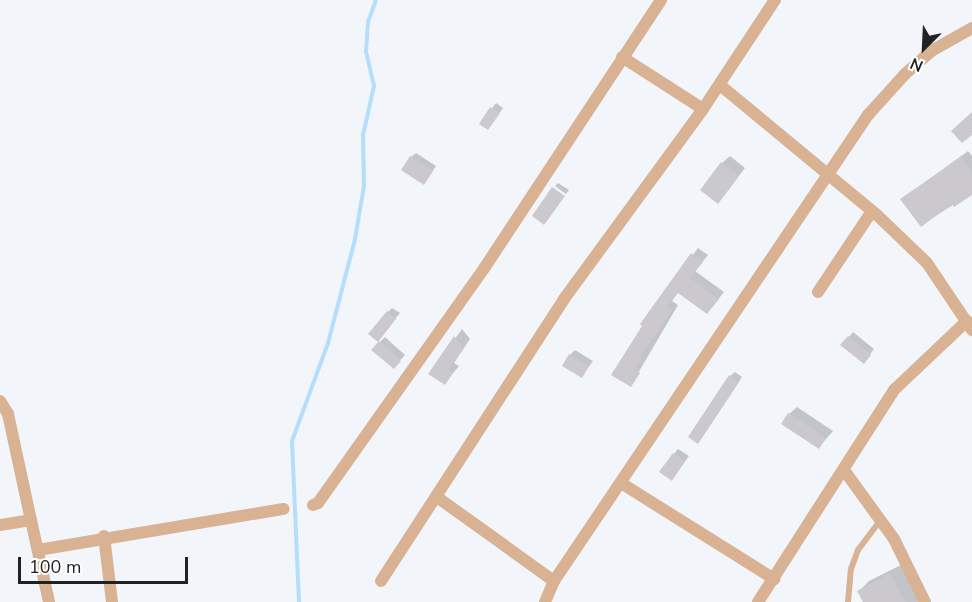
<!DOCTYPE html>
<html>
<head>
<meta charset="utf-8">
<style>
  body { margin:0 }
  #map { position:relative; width:972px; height:602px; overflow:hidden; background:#f2f6fb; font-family:"Nunito Sans",sans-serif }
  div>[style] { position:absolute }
  .shadow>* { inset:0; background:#0003 }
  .stream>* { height:4px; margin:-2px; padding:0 2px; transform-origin:2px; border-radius:2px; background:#b4defc }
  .building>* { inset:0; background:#cbc8ce }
  .service>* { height:6px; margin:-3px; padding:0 3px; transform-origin:3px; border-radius:3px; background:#d9b294 }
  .minor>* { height:12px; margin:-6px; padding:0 6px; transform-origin:6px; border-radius:6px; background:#d9b294 }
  span { translate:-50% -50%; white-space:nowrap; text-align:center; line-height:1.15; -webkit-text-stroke:5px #fff; paint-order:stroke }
  .north { position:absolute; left:894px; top:18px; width:60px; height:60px; -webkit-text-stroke:4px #fff; paint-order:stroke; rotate:204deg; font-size:16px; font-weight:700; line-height:24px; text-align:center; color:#212224 }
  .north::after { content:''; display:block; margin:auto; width:21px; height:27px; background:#212224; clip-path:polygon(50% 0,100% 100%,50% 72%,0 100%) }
  .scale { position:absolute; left:18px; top:557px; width:170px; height:27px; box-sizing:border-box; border:3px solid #212224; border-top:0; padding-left:8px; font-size:18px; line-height:21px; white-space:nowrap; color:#212224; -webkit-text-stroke:4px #fff; paint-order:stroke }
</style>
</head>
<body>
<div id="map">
  <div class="shadow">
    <div style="clip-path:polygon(496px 103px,503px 108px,488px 128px,481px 123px)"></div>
    <div style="clip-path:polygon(968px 151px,972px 156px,972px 193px,921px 225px,902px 199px)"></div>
    <div style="clip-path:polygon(416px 153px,436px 166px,428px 178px,411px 157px)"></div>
    <div style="clip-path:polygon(730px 156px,745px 168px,725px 194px,722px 163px)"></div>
    <div style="clip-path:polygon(558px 183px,569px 190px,566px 194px,555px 186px)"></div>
    <div style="clip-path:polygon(698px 248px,708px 255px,695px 271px,724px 292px,713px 306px,679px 291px,672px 301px,678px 305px,631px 385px,645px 326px,642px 324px)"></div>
    <div style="clip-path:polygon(392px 308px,400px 313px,382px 335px,388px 312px)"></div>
    <div style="clip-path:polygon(462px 329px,470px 339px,454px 363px,459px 366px,445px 383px,430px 374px)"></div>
    <div style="clip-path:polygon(853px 332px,874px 349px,868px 357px,849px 337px)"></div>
    <div style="clip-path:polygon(385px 337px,405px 355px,394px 367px,373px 349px)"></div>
    <div style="clip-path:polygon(575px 350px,593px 361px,582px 376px,570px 355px)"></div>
    <div style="clip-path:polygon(735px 372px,742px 377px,702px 437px,730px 376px)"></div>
    <div style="clip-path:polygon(797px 407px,833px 431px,819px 447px,789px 414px)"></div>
    <div style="clip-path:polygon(678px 449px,689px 456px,676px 474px,674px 454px)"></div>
    <div style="clip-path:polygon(901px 565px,920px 602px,864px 602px,859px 591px,869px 581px)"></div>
  </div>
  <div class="stream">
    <div style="left:299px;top:602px;width:161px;rotate:-92.5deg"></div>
    <div style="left:292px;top:441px;width:104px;rotate:-69.8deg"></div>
    <div style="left:328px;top:343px;width:107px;rotate:-75.4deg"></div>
    <div style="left:355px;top:239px;width:54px;rotate:-80.4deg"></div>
    <div style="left:364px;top:186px;width:51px;rotate:-91.1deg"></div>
    <div style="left:363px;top:135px;width:50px;rotate:-77.3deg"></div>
    <div style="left:374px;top:86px;width:36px;rotate:-103deg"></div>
    <div style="left:366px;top:51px;width:29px;rotate:-86deg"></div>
    <div style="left:368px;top:22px;width:23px;rotate:-70deg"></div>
  </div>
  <div class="building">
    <div style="clip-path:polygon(490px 107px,500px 113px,488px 130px,479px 124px)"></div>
    <div style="clip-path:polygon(972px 112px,972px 135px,962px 143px,951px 131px)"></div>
    <div style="clip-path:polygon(410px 156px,433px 171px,424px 185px,401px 170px)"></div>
    <div style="clip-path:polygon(961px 157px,972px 173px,972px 195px,954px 207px,952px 204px,921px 227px,900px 199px)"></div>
    <div style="clip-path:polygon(721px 162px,739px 176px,718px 204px,700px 190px)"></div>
    <div style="clip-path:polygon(552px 187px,565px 196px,544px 225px,532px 216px)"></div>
    <div style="clip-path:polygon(691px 253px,703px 262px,690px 278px,719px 299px,707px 314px,678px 293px,667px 307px,672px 311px,645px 349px,635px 369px,640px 373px,631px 387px,611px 375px,642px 326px,640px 324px)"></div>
    <div style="clip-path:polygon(387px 311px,396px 319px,378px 342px,368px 334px)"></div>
    <div style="clip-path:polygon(454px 336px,463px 348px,448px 370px,453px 373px,445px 385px,428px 374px)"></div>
    <div style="clip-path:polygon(848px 336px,871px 355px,864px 364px,840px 345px)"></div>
    <div style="clip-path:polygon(379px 341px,401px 361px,394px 369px,371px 350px)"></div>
    <div style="clip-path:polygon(569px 354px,589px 366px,582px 378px,562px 366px)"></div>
    <div style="clip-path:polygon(729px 375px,739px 382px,698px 444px,688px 437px)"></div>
    <div style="clip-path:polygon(788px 413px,826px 438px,819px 449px,781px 424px)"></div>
    <div style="clip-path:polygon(673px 453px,685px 461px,672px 481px,659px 472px)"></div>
    <div style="clip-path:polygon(890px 573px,905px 602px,863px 602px,857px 591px)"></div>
  </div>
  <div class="service">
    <div style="left:848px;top:602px;width:33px;rotate:-85deg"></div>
    <div style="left:851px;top:569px;width:20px;rotate:-70deg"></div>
    <div style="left:858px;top:550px;width:36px;rotate:-53deg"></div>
  </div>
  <div class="minor">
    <div style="left:622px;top:57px;width:96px;rotate:32.7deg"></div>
    <div style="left:720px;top:85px;width:204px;rotate:39.6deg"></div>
    <div style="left:877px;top:215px;width:69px;rotate:43.8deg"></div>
    <div style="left:927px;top:263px;width:81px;rotate:56.1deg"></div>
    <div style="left:818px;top:292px;width:97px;rotate:-56.3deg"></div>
    <div style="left:0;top:401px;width:15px;rotate:58deg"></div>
    <div style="left:8px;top:414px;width:108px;rotate:77.8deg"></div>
    <div style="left:844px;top:470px;width:85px;rotate:54.1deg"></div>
    <div style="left:894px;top:539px;width:70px;rotate:63.8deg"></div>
    <div style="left:621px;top:483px;width:181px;rotate:32.1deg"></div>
    <div style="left:437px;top:497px;width:144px;rotate:35.7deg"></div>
    <div style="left:313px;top:505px;width:5px;rotate:-22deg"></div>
    <div style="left:318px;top:503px;width:289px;rotate:-54.7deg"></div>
    <div style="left:485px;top:267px;width:320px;rotate:-56.6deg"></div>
    <div style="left:0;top:525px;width:31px;rotate:-9deg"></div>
    <div style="left:31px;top:520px;width:84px;rotate:77.6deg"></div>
    <div style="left:104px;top:536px;width:66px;rotate:83.1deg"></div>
    <div style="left:38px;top:550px;width:249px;rotate:-9.5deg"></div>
    <div style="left:381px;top:581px;width:336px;rotate:-57deg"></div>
    <div style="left:564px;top:299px;width:235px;rotate:-53.8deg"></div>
    <div style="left:703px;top:109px;width:131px;rotate:-56.6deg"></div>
    <div style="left:545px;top:602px;width:23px;rotate:-67deg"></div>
    <div style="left:554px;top:581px;width:562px;rotate:-56.03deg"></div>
    <div style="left:868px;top:115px;width:55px;rotate:-47.9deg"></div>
    <div style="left:905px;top:74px;width:37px;rotate:-41deg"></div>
    <div style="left:933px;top:50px;width:45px;rotate:-29.4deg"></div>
    <div style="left:758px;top:602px;width:253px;rotate:-57.3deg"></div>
    <div style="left:895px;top:389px;width:99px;rotate:-43.4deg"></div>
  </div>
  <div class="north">N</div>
  <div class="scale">100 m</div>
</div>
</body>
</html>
